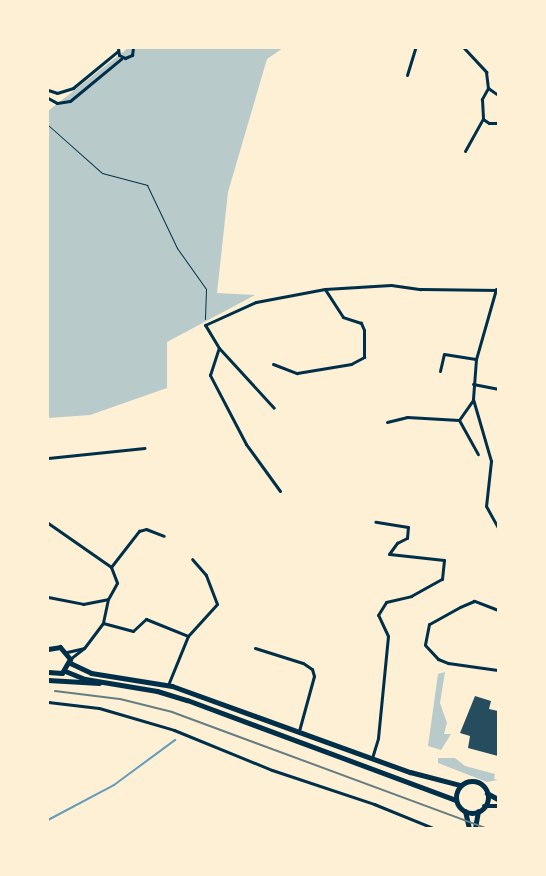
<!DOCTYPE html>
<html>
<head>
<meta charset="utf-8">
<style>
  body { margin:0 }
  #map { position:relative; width:546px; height:876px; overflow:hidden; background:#fdf0d5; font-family:"Source Sans 3",sans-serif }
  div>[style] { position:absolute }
  .green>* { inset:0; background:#b9caca }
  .stream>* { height:2px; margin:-1px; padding:0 1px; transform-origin:1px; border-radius:1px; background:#669bbc }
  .building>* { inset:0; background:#264d5e }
  .path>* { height:1px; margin:-0.5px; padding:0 0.5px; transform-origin:0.5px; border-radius:0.5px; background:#003049 }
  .minor>* { height:3px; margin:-1.5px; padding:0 1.5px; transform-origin:1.5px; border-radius:1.5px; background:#003049 }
  .secondary>* { height:4.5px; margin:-2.25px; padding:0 2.25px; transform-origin:2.25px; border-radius:2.25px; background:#003049 }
  .primary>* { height:5px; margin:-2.5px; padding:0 2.5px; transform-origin:2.5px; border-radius:2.5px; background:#003049 }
  .primary>.ring { margin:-2.5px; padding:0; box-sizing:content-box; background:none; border:5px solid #003049; border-radius:50% }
  .rail>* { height:2px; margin:-1px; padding:0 1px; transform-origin:1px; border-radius:1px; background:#657d81 }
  span { translate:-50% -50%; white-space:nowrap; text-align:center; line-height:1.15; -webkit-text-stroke:4.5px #fdf0d5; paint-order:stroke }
  .frame { position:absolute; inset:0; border:49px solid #fdf0d5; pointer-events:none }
</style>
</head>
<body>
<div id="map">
  <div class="green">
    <div style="clip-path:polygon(128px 48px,283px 48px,267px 59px,228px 192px,217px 293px,255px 295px,167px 342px,167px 388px,90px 415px,48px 418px,48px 111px)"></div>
    <div style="clip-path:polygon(445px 672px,440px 703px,447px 723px,444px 734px,451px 734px,441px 750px,428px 746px,438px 674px)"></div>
    <div style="clip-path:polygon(455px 758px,465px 766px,495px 774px,494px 779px,498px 780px,487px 782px,438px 763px,438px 758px)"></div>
  </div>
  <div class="stream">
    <div style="left:48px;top:820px;width:75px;rotate:-27.9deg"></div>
    <div style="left:114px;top:785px;width:76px;rotate:-36.4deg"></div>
  </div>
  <div class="building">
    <div style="clip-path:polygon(475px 696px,491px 701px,489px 709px,498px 711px,498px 756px,468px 748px,470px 736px,460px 733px)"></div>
  </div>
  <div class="path">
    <div style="left:48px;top:125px;width:72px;rotate:41.6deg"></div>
    <div style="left:102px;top:173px;width:47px;rotate:14.9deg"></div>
    <div style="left:147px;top:185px;width:70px;rotate:64.5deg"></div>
    <div style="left:177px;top:248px;width:50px;rotate:54.7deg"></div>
    <div style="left:206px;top:289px;width:30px;rotate:92deg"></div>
  </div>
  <div class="minor">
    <div style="left:118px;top:48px;width:7px;rotate:82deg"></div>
    <div style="left:119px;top:55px;width:7px;rotate:27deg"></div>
    <div style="left:125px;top:58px;width:8px;rotate:-23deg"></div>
    <div style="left:132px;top:55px;width:7px;rotate:-82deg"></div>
    <div style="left:464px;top:48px;width:33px;rotate:47deg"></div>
    <div style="left:486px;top:72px;width:16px;rotate:83deg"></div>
    <div style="left:488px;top:88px;width:13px;rotate:119deg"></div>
    <div style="left:482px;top:99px;width:20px;rotate:87deg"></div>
    <div style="left:483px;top:119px;width:7px;rotate:34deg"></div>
    <div style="left:489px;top:123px;width:9px"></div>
    <div style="left:407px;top:75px;width:28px;rotate:-73deg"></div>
    <div style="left:488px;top:88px;width:12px;rotate:35deg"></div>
    <div style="left:48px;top:90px;width:9px;rotate:18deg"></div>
    <div style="left:57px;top:93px;width:17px;rotate:-17deg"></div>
    <div style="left:73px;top:88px;width:58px;rotate:-39.4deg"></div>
    <div style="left:48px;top:98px;width:10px;rotate:29deg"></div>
    <div style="left:57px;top:103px;width:13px;rotate:-9deg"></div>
    <div style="left:70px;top:101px;width:67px;rotate:-39.6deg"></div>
    <div style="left:465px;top:151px;width:37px;rotate:-61deg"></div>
    <div style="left:496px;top:289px;width:73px;rotate:105.9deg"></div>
    <div style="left:476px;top:359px;width:40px;rotate:94.3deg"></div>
    <div style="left:473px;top:399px;width:65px;rotate:73.8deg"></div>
    <div style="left:491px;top:461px;width:45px;rotate:96.3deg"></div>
    <div style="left:486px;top:506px;width:25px;rotate:61deg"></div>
    <div style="left:219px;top:348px;width:81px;rotate:47.5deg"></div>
    <div style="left:273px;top:364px;width:26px;rotate:21deg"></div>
    <div style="left:297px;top:373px;width:55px;rotate:-9.5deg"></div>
    <div style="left:351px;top:364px;width:15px;rotate:-28deg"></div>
    <div style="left:364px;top:357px;width:27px;rotate:-90deg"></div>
    <div style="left:364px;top:330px;width:8px;rotate:-113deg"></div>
    <div style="left:361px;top:323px;width:19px;rotate:-162deg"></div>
    <div style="left:343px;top:317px;width:33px;rotate:-123deg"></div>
    <div style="left:440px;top:371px;width:17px;rotate:-77deg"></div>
    <div style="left:444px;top:354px;width:32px;rotate:9deg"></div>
    <div style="left:473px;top:384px;width:25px;rotate:11deg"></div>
    <div style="left:459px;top:420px;width:39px;rotate:61deg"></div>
    <div style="left:387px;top:422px;width:21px;rotate:-14deg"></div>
    <div style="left:407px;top:417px;width:52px;rotate:3.3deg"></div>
    <div style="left:459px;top:420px;width:24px;rotate:-55deg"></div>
    <div style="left:48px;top:458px;width:97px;rotate:-5.9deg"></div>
    <div style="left:280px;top:491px;width:58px;rotate:-125.9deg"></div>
    <div style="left:246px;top:444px;width:78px;rotate:-117.6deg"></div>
    <div style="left:210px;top:375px;width:28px;rotate:-72deg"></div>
    <div style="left:219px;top:348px;width:27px;rotate:-121deg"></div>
    <div style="left:205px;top:325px;width:56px;rotate:-24.3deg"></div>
    <div style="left:256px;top:302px;width:70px;rotate:-10.7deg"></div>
    <div style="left:325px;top:289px;width:66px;rotate:-3.5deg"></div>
    <div style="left:391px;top:285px;width:30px;rotate:8deg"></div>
    <div style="left:421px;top:289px;width:77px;rotate:0.7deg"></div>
    <div style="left:48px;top:523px;width:77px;rotate:34.9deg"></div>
    <div style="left:111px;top:567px;width:17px;rotate:69deg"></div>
    <div style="left:117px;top:583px;width:18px;rotate:119deg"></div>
    <div style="left:108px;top:599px;width:25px;rotate:102deg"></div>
    <div style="left:103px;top:623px;width:31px;rotate:127deg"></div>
    <div style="left:84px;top:648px;width:18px;rotate:142deg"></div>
    <div style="left:111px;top:567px;width:46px;rotate:-52.1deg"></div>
    <div style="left:139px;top:531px;width:7px;rotate:-16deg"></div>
    <div style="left:146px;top:529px;width:19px;rotate:21deg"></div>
    <div style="left:48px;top:597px;width:36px;rotate:11deg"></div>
    <div style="left:83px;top:604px;width:25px;rotate:-11deg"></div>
    <div style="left:498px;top:610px;width:26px;rotate:-159deg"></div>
    <div style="left:474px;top:601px;width:15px;rotate:157deg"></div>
    <div style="left:460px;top:607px;width:35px;rotate:151deg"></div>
    <div style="left:429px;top:624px;width:21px;rotate:101deg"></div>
    <div style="left:425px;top:645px;width:19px;rotate:47deg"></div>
    <div style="left:438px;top:659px;width:11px;rotate:22deg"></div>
    <div style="left:448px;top:663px;width:50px;rotate:8deg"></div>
    <div style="left:103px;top:623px;width:31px;rotate:15deg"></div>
    <div style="left:133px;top:631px;width:18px;rotate:-43deg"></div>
    <div style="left:146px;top:619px;width:45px;rotate:22deg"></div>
    <div style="left:255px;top:648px;width:50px;rotate:17.4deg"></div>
    <div style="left:303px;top:663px;width:11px;rotate:34deg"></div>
    <div style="left:312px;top:669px;width:7px;rotate:74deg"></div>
    <div style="left:314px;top:676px;width:57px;rotate:105.3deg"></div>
    <div style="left:67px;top:652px;width:17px;rotate:-13deg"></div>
    <div style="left:168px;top:685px;width:53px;rotate:-67.8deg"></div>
    <div style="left:188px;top:636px;width:43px;rotate:-47.8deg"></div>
    <div style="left:217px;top:604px;width:31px;rotate:-111deg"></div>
    <div style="left:206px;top:575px;width:21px;rotate:-131deg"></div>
    <div style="left:48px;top:702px;width:51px;rotate:6.7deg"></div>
    <div style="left:99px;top:708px;width:78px;rotate:16.3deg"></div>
    <div style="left:174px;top:730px;width:106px;rotate:22.2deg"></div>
    <div style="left:272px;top:770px;width:108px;rotate:18.4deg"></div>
    <div style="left:374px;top:804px;width:64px;rotate:22.1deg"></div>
    <div style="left:372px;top:758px;width:21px;rotate:-73deg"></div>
    <div style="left:378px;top:738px;width:102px;rotate:-84.4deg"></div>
    <div style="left:388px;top:636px;width:23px;rotate:-115deg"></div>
    <div style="left:378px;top:615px;width:15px;rotate:-58deg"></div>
    <div style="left:386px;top:602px;width:26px;rotate:-13deg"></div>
    <div style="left:411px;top:596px;width:35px;rotate:-29deg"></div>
    <div style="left:442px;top:579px;width:19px;rotate:-84deg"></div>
    <div style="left:444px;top:560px;width:55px;rotate:-173.8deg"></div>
    <div style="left:389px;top:554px;width:14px;rotate:-54deg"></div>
    <div style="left:397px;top:543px;width:11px;rotate:-27deg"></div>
    <div style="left:407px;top:538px;width:11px;rotate:-85deg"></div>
    <div style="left:408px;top:527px;width:33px;rotate:-171deg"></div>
  </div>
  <div class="secondary">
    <div style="left:48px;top:680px;width:51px;rotate:3.4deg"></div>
    <div style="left:487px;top:793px;width:13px;rotate:29deg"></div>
    <div style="left:484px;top:806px;width:14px"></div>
  </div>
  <div class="primary">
    <div style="left:48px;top:649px;width:12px;rotate:-9deg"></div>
    <div style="left:60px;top:647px;width:16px;rotate:50deg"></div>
    <div style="left:70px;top:659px;width:16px;rotate:120deg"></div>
    <div style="left:62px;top:673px;width:14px;rotate:-176deg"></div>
    <div style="left:70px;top:663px;width:23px;rotate:25deg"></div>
    <div style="left:91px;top:673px;width:82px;rotate:9.1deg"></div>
    <div style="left:172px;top:686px;width:253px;rotate:19.9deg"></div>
    <div style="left:410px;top:772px;width:52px;rotate:14.6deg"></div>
    <div style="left:65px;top:671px;width:22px;rotate:22deg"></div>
    <div style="left:85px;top:679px;width:73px;rotate:9.5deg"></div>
    <div style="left:157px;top:691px;width:31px;rotate:17deg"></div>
    <div style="left:187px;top:700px;width:287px;rotate:20.4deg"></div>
    <div class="ring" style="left:456px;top:781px;width:27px;height:27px"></div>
    <div style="left:465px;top:811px;width:17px;rotate:77deg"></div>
    <div style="left:475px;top:828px;width:17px;rotate:-80deg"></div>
  </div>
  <div class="rail">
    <div style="left:55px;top:691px;width:65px;rotate:7deg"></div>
    <div style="left:120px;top:699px;width:54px;rotate:14deg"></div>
    <div style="left:172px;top:712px;width:334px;rotate:20.3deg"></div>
  </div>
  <div class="frame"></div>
</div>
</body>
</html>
